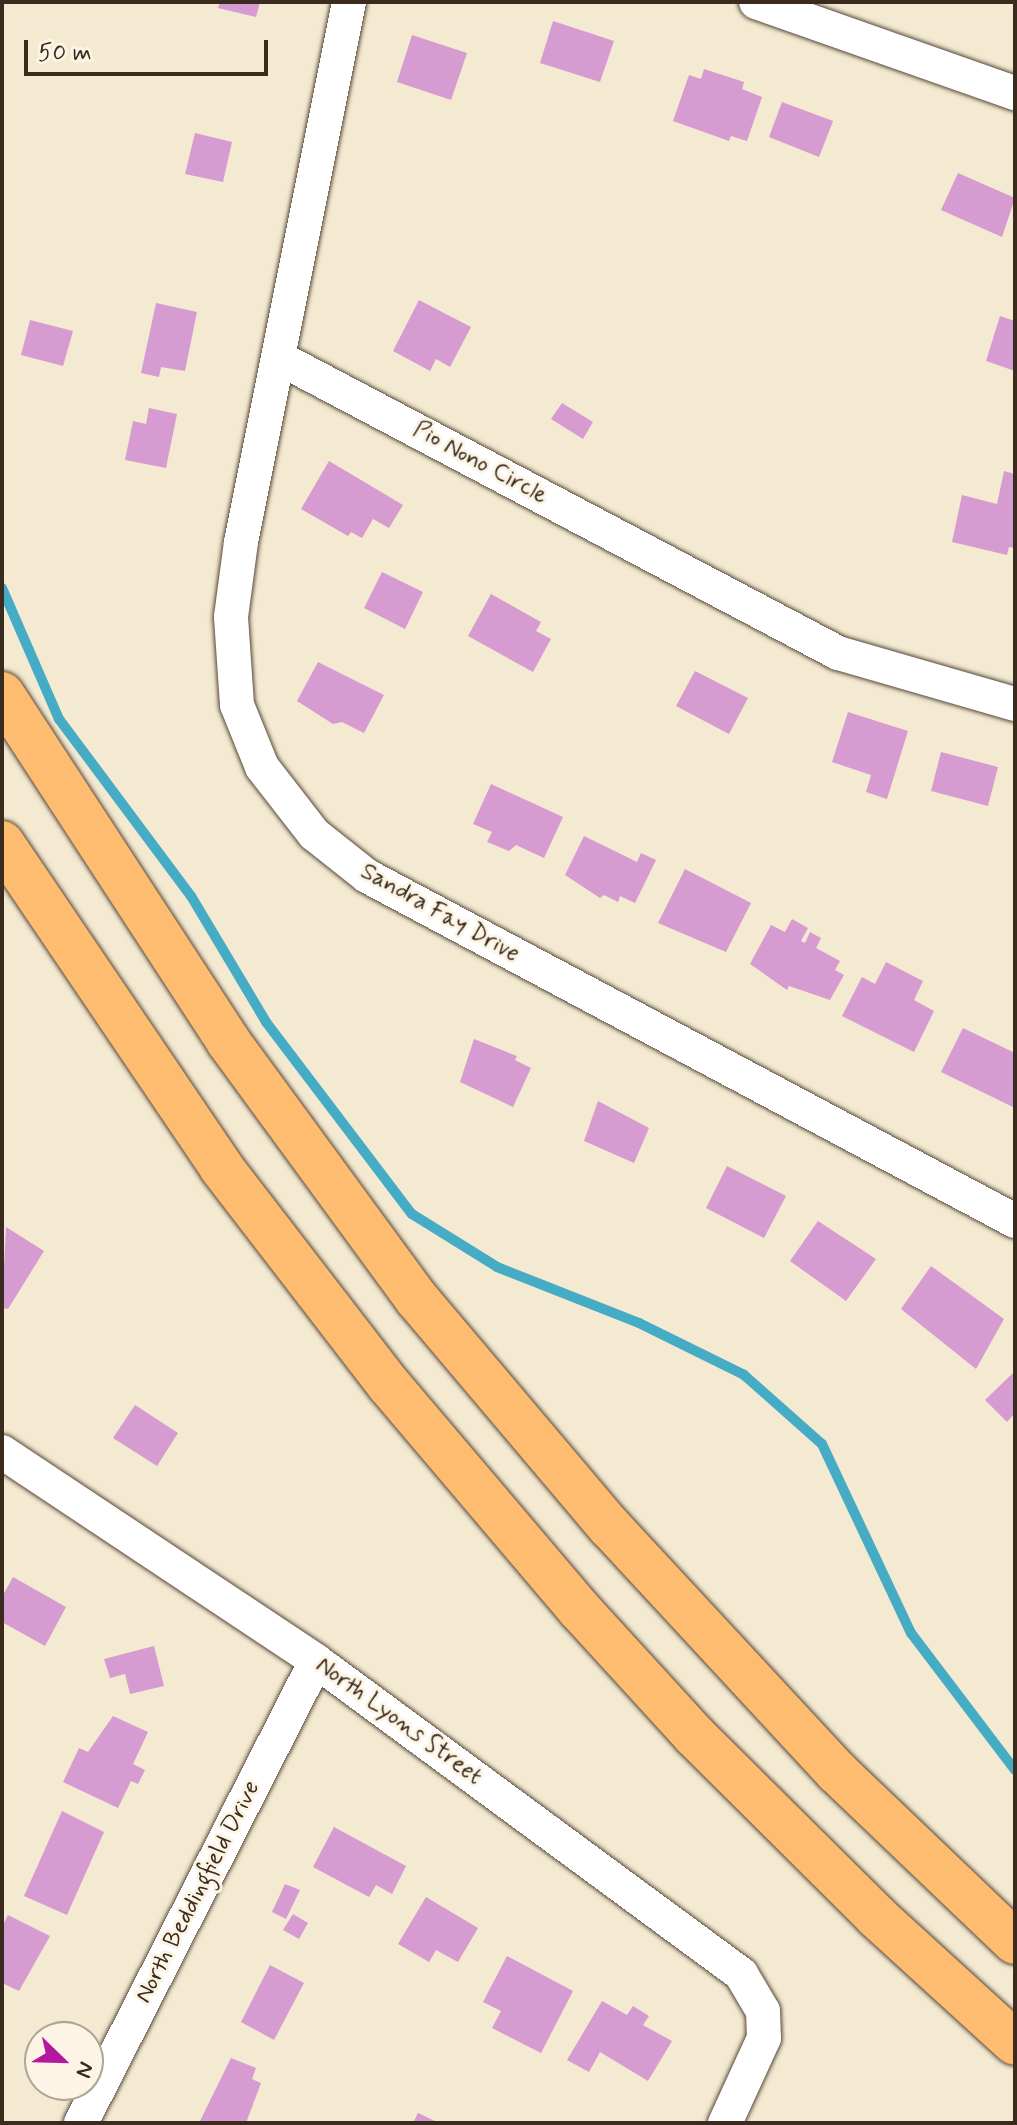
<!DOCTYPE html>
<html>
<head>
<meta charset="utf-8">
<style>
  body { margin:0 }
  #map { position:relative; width:1017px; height:2125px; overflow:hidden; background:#f3ead1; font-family:Mynerve,sans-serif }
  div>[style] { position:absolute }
  .stream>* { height:10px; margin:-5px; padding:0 5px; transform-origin:5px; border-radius:5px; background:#46abc5 }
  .building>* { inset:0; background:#d69bd0 }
  .roads { filter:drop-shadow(0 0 2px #574739) drop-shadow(0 0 2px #574739) }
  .minor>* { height:34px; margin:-17px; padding:0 17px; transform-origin:17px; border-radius:17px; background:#fff }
  .motorway>* { height:44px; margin:-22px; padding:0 22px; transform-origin:22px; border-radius:22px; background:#fdbc6f }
  span { translate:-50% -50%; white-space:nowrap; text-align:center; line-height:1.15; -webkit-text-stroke:6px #fcf5e5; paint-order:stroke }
  .street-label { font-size:24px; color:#3b2a1e }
  .frame { position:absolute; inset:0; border:4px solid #3b2a1e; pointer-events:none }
  .north { position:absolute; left:24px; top:2021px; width:80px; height:80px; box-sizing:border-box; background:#fcf5e5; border:2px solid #afa495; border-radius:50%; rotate:113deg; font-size:22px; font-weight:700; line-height:32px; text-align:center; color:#3b2a1e }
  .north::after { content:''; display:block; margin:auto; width:28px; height:36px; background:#b5179e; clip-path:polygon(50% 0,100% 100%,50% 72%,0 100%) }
  .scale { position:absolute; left:24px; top:40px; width:244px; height:36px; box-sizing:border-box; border:4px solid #3b2a1e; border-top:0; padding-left:10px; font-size:24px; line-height:28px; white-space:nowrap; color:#3b2a1e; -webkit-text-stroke:6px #fcf5e5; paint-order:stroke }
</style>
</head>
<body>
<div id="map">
  <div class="stream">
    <div style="left:2px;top:588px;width:143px;rotate:66.5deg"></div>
    <div style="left:59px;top:719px;width:221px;rotate:53.3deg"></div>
    <div style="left:191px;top:896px;width:147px;rotate:59.2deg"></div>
    <div style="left:266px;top:1022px;width:241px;rotate:52.8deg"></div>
    <div style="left:412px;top:1214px;width:100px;rotate:31.9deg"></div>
    <div style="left:497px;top:1267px;width:153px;rotate:21.5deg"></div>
    <div style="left:639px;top:1323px;width:117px;rotate:26.3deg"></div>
    <div style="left:744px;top:1375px;width:104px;rotate:41.5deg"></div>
    <div style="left:822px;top:1444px;width:209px;rotate:64.8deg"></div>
    <div style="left:911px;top:1633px;width:172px;rotate:52.8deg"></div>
  </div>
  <div class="building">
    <div style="clip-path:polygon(220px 2px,260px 2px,256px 17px,218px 8px)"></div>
    <div style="clip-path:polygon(553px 21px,614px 41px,600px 82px,540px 63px)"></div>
    <div style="clip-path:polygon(412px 35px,467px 53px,451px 100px,397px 82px)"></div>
    <div style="clip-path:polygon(704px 69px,744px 82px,742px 89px,762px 97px,747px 141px,731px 136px,729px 141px,673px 121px,689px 75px,701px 79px)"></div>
    <div style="clip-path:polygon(782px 102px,833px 121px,819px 157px,769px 137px)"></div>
    <div style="clip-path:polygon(195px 133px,232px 142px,223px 182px,185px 174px)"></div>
    <div style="clip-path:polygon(958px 173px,1015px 198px,1002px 237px,941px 210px)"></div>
    <div style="clip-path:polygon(419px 300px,471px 327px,450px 367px,436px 359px,430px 371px,393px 351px)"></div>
    <div style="clip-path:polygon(156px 303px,197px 312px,185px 371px,161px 367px,159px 377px,141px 373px)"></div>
    <div style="clip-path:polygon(1000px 316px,1015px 321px,1015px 371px,986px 361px)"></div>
    <div style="clip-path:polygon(30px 320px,73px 331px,63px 366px,21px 355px)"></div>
    <div style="clip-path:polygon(562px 403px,593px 422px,583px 439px,551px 419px)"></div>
    <div style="clip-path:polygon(149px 408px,177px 414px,166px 468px,125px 460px,133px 421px,146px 424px)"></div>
    <div style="clip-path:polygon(329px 461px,403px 505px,389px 528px,373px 519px,362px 538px,351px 532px,348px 536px,301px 509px)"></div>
    <div style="clip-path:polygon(1004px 471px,1015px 474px,1015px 548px,1009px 547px,1007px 555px,952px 542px,962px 495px,997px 504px)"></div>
    <div style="clip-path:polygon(382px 572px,423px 592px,405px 629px,364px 608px)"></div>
    <div style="clip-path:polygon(491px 594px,541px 622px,536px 631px,551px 639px,533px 672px,468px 636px)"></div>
    <div style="clip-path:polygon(318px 662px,384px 695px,364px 733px,342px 722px,333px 724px,297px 701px)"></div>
    <div style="clip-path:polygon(695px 671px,748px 698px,729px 734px,676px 706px)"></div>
    <div style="clip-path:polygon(848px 712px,908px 731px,887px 799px,866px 792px,871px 775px,832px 762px)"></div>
    <div style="clip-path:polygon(941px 752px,998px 767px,988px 806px,931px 791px)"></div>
    <div style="clip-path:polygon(491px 784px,563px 817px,544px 858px,516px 845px,509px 851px,487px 842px,492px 832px,473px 824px)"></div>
    <div style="clip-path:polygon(584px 836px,637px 862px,641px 853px,656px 860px,635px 903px,620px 896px,618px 902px,604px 895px,600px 898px,565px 875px)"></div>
    <div style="clip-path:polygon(685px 869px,751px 903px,726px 952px,658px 923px)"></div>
    <div style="clip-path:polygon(792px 919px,808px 928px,801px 941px,805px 943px,810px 932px,821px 938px,816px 948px,840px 961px,835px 970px,844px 975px,830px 1000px,789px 986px,787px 990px,750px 964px,771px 925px,785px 932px)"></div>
    <div style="clip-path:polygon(886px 962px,923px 981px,914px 1000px,934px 1011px,914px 1052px,842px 1016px,862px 977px,875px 984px)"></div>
    <div style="clip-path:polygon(963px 1028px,1015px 1053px,1013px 1107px,941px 1072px)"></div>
    <div style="clip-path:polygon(474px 1039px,517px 1056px,515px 1060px,531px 1068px,513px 1107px,460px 1082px)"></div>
    <div style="clip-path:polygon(598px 1101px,649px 1128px,634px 1163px,584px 1141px)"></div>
    <div style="clip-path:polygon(727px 1166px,786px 1196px,764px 1238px,706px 1208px)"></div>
    <div style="clip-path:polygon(818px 1221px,876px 1259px,846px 1301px,790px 1261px)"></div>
    <div style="clip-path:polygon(6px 1227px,44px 1251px,8px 1309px,2px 1308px)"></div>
    <div style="clip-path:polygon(931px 1266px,1004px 1319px,976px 1369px,901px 1309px)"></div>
    <div style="clip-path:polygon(1015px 1371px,1015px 1413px,1007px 1422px,985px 1400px)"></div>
    <div style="clip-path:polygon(135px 1405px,178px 1433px,157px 1466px,113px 1438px)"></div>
    <div style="clip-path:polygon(13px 1577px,66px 1607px,45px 1646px,2px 1622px,2px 1597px)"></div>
    <div style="clip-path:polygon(154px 1646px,164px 1686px,130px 1694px,125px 1674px,110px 1678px,104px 1659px)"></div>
    <div style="clip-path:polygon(113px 1716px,148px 1732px,133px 1764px,145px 1770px,138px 1784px,131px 1781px,118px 1808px,63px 1782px,79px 1748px,88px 1752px)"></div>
    <div style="clip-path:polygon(62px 1811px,104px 1832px,67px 1915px,24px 1896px)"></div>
    <div style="clip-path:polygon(334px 1827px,406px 1866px,392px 1894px,376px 1885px,369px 1897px,313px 1867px)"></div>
    <div style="clip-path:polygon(285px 1884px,300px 1890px,286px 1919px,272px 1912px)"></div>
    <div style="clip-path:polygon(426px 1897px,478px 1928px,458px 1962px,436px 1950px,429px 1962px,398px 1944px)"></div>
    <div style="clip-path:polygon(293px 1914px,308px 1923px,299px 1939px,283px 1930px)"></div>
    <div style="clip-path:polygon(8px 1915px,50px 1936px,19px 1991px,2px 1983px,2px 1927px)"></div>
    <div style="clip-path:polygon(507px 1956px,573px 1991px,541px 2053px,492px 2028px,501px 2011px,483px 2002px)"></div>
    <div style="clip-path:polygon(270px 1965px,304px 1983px,274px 2040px,241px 2022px)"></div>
    <div style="clip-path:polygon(602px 2001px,627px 2015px,633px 2006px,649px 2016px,643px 2025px,672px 2041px,648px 2081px,600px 2052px,589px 2072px,567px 2060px)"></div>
    <div style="clip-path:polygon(231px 2058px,256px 2068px,252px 2079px,261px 2083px,246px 2123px,199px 2123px)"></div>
    <div style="clip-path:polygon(418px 2113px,439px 2123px,413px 2123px)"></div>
  </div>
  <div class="roads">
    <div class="minor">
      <div style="left:349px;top:2px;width:551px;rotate:101.31deg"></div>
      <div style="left:241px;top:542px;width:76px;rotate:97.6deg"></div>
      <div style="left:231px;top:617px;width:88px;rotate:86.1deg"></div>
      <div style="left:237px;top:705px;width:67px;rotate:68deg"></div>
      <div style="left:262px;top:767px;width:85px;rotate:52.2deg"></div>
      <div style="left:314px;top:834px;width:68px;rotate:38.4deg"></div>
      <div style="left:367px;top:876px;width:734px;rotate:28.03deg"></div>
      <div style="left:756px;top:2px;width:275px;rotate:19.4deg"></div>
      <div style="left:279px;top:358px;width:632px;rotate:27.82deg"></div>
      <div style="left:838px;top:653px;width:184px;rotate:16.1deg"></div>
      <div style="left:2px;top:1452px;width:377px;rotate:33.6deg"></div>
      <div style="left:316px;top:1661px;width:528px;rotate:36.37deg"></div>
      <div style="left:741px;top:1974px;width:43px;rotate:59.3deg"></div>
      <div style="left:763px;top:2011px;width:27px;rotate:88deg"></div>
      <div style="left:764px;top:2038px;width:94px;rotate:114.6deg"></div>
      <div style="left:81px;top:2123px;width:518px;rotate:-63.04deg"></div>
    </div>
    <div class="motorway">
      <div style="left:2px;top:694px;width:414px;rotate:56.9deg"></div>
      <div style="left:228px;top:1041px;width:320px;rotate:53.8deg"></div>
      <div style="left:417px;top:1299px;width:299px;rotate:49.8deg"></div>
      <div style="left:610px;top:1527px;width:334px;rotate:47.2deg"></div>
      <div style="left:837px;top:1772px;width:246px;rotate:43.7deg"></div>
      <div style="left:2px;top:843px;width:391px;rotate:55.9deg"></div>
      <div style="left:221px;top:1167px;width:275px;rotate:52.4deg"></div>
      <div style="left:389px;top:1385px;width:294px;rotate:49.7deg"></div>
      <div style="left:579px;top:1609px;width:171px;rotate:47.6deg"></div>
      <div style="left:694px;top:1735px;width:257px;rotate:44.8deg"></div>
      <div style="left:876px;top:1916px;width:188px;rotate:42.4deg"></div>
    </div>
  </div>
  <div class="street-label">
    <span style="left:480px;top:463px;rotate:28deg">Pio Nono Circle</span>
    <span style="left:440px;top:913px;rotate:29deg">Sandra Fay Drive</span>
    <span style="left:399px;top:1721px;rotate:36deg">North Lyons Street</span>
    <span style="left:198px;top:1892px;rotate:-63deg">North Beddingfield Drive</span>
  </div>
  <div class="frame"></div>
  <div class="north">N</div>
  <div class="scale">50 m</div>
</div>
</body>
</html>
